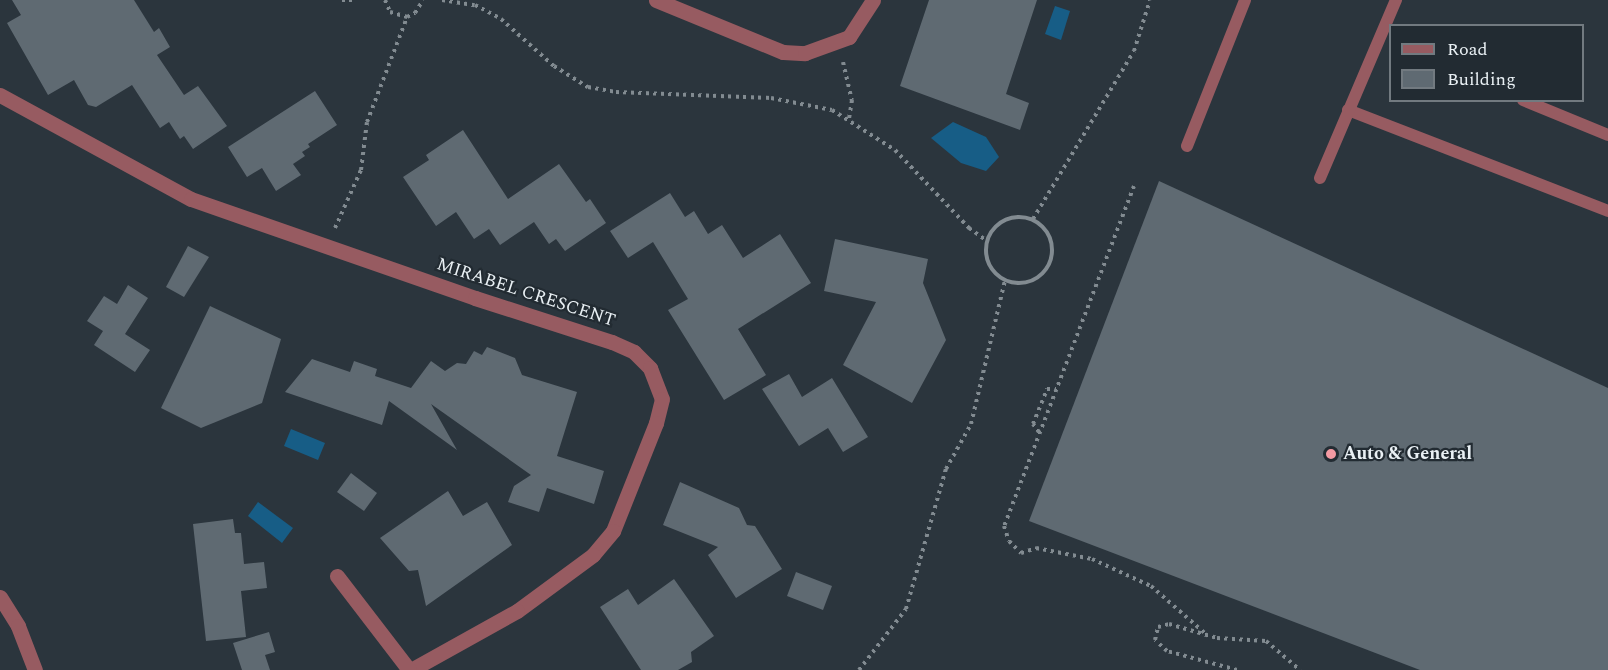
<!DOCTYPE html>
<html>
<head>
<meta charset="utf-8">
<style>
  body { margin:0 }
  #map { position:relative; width:1608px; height:670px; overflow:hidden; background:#2b353d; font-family:Spectral,serif }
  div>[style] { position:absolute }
  .water>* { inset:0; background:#175d86 }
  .building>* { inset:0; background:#5f6a72 }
  .path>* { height:4px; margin-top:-2px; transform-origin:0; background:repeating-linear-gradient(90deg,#828b91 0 3px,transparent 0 7.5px) }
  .path>.ring { margin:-2px; padding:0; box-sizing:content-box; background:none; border:4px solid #828b91; border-radius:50% }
  .service>* { height:12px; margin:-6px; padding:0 6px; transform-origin:6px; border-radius:6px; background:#975b61 }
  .minor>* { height:15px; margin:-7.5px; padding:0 7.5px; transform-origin:7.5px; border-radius:7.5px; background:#975b61 }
  .dots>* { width:16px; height:16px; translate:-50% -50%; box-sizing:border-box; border:3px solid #222b32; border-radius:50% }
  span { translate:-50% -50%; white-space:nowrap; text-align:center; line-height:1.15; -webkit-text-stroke:4.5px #222b32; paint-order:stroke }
  .street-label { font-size:18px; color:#e9f0f4 }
  .poi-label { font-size:18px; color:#e9f0f4; font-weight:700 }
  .left { translate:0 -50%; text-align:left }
  .legend { position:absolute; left:1389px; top:24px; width:195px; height:78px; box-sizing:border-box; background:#222b32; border:2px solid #727a80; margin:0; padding:8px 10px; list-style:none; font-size:18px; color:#e9f0f4 }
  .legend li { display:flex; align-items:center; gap:12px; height:30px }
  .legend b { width:30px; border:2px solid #727a80 }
</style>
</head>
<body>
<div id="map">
  <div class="water">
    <div style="clip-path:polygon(1055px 6px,1070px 11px,1061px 40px,1045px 34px)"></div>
    <div style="clip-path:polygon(953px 122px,986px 137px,999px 157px,986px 171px,961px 163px,931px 138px)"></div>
    <div style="clip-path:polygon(291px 429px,325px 443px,318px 460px,284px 446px)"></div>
    <div style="clip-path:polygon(258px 502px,293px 528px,282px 543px,248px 516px)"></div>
  </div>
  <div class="building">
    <div style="clip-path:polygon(12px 0,134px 0,154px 32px,159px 28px,170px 47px,157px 55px,184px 95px,198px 86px,227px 126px,193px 149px,184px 136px,180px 139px,169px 122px,160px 128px,132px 85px,96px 107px,88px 105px,74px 80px,48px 95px,7px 23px,21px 15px)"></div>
    <div style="clip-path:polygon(929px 0,1037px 0,1006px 94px,1029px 103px,1020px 130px,900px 86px)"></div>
    <div style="clip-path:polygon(315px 91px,337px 125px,308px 144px,310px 147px,302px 152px,305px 156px,293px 164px,301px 175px,276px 191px,262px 168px,247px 177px,228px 147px)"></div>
    <div style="clip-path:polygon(463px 130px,508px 199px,559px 164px,586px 202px,590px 199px,606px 223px,565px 251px,556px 239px,549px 244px,534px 222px,500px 245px,489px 229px,474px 239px,456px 212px,436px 226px,403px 177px,429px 160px,426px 155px)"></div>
    <div style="clip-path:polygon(1159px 181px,1608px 388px,1608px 670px,1420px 670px,1029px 521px)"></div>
    <div style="clip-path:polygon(670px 193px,685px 217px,694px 211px,708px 234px,722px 225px,743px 258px,780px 234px,811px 283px,738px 329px,766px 375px,724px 400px,668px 310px,688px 299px,653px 242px,628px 258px,610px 231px)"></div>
    <div style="clip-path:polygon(835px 239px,928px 259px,923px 283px,946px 340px,912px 403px,843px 365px,876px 302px,824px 291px)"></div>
    <div style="clip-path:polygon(188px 246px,209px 257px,184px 297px,166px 287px)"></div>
    <div style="clip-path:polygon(128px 285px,148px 298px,125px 334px,150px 350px,135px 372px,94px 345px,103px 331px,87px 321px,104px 296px,117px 304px)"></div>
    <div style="clip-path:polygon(210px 306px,281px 339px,262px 403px,201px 428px,161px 408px)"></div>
    <div style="clip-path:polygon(487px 347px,515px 358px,522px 375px,577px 392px,557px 456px,604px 471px,594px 504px,547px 488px,539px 512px,508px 502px,514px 486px,531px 475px,431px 404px,457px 450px,389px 401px,382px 425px,285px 392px,312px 359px,350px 372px,354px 361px,377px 369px,375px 376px,411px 388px,431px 361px,445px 371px,457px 363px,466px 364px,474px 351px,482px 355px)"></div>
    <div style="clip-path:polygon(789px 374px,802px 397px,832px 378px,868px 437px,843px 452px,828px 428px,799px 446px,762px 389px)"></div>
    <div style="clip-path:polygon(351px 473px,377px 493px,364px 511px,337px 492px)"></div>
    <div style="clip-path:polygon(680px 482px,739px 508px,747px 525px,755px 526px,782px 569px,736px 598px,708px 555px,718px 547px,663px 525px)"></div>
    <div style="clip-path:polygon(448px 491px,463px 516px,487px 502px,512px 545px,426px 606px,418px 570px,409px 571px,380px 538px)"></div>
    <div style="clip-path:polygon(233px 519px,235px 533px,241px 533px,244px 564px,264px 562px,267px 588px,241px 591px,246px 637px,206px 641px,193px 524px)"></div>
    <div style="clip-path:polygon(796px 572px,832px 586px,823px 610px,787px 596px)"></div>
    <div style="clip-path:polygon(674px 579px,714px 636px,691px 652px,692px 662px,678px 670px,641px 670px,600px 607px,628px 589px,638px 605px)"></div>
    <div style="clip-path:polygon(269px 632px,275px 652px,265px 655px,270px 670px,242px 670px,233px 643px)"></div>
  </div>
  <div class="path">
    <div style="left:342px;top:0;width:12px"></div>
    <div style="left:385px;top:0;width:13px;rotate:67deg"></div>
    <div style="left:390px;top:12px;width:18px;rotate:16deg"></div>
    <div style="left:407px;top:17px;width:9px;rotate:-27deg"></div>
    <div style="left:415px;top:13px;width:15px;rotate:-58deg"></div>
    <div style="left:442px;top:0;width:33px;rotate:9deg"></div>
    <div style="left:475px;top:5px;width:30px;rotate:28deg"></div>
    <div style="left:501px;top:19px;width:71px;rotate:41.6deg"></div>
    <div style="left:554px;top:66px;width:40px;rotate:32deg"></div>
    <div style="left:588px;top:87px;width:28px;rotate:10deg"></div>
    <div style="left:616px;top:92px;width:155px;rotate:2.2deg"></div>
    <div style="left:771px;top:98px;width:62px;rotate:11.1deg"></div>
    <div style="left:832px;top:110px;width:75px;rotate:32.4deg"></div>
    <div style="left:895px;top:150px;width:108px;rotate:46.5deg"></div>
    <div style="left:969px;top:228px;width:22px;rotate:36deg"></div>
    <div style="left:843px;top:62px;width:39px;rotate:77deg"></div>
    <div style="left:852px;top:100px;width:19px;rotate:99deg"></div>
    <div style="left:1134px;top:186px;width:364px;rotate:110.9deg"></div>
    <div style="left:1004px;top:526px;width:16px;rotate:72deg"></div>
    <div style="left:1009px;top:541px;width:17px;rotate:45deg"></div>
    <div style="left:1021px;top:553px;width:16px;rotate:-18deg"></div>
    <div style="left:1036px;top:548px;width:57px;rotate:11.1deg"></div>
    <div style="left:1092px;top:559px;width:65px;rotate:24.6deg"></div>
    <div style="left:1151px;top:586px;width:74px;rotate:41.2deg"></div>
    <div class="ring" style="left:986px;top:217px;width:62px;height:62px"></div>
    <div style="left:1033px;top:219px;width:196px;rotate:-59deg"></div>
    <div style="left:1134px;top:51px;width:53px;rotate:-72.6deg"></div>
    <div style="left:335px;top:228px;width:64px;rotate:-65.9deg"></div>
    <div style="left:361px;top:170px;width:48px;rotate:-82.9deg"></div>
    <div style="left:367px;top:122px;width:112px;rotate:-69.1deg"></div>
    <div style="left:1039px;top:432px;width:10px;rotate:-127deg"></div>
    <div style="left:1033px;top:424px;width:38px;rotate:-68deg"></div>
    <div style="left:1047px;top:389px;width:9px"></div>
    <div style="left:859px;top:670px;width:77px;rotate:-52.4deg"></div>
    <div style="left:906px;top:609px;width:146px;rotate:-74.1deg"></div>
    <div style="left:946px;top:469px;width:51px;rotate:-60.9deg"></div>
    <div style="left:971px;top:424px;width:148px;rotate:-76.7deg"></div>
    <div style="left:1237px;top:670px;width:73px;rotate:-164.8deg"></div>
    <div style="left:1167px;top:651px;width:16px;rotate:-137deg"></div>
    <div style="left:1155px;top:640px;width:13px;rotate:-77deg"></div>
    <div style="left:1158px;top:627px;width:11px;rotate:-15deg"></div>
    <div style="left:1169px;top:624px;width:50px;rotate:16.3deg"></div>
    <div style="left:1217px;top:638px;width:49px;rotate:3.5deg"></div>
    <div style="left:1266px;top:641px;width:45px;rotate:40.5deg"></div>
  </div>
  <div class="service">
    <div style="left:1523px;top:100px;width:92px;rotate:22.4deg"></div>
    <div style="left:1348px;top:110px;width:279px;rotate:21.2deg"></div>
    <div style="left:1187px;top:146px;width:157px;rotate:-68.3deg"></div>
    <div style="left:1320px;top:178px;width:194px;rotate:-66.9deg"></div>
  </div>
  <div class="minor">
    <div style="left:656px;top:0;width:137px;rotate:22.3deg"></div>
    <div style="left:783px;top:52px;width:22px;rotate:3deg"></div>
    <div style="left:805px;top:53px;width:47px;rotate:-20deg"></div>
    <div style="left:849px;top:37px;width:44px;rotate:-57deg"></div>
    <div style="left:0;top:95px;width:217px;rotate:28.6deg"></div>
    <div style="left:191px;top:199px;width:301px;rotate:19.2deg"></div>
    <div style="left:475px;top:298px;width:144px;rotate:17.8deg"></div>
    <div style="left:612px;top:342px;width:24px;rotate:24deg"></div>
    <div style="left:634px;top:352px;width:23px;rotate:45deg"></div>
    <div style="left:650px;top:368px;width:33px;rotate:69deg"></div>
    <div style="left:662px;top:399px;width:25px;rotate:104deg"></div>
    <div style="left:656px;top:423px;width:116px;rotate:111.7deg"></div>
    <div style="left:613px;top:531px;width:31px;rotate:130deg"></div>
    <div style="left:593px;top:555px;width:94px;rotate:143.6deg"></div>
    <div style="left:517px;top:611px;width:121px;rotate:150.9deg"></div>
    <div style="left:337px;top:576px;width:118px;rotate:52.5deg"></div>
    <div style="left:0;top:597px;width:34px;rotate:58deg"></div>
    <div style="left:18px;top:626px;width:47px;rotate:68.9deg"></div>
  </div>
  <div class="dots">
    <div style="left:1331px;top:454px;background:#f49aa3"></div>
  </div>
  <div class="street-label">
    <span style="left:526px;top:293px;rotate:18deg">MIRABEL CRESCENT</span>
  </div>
  <div class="poi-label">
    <span class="left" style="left:1343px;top:454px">Auto &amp; General</span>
  </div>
  <ul class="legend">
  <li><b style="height:8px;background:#975b61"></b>Road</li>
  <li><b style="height:16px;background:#5f6a72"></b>Building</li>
  </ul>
</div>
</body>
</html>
